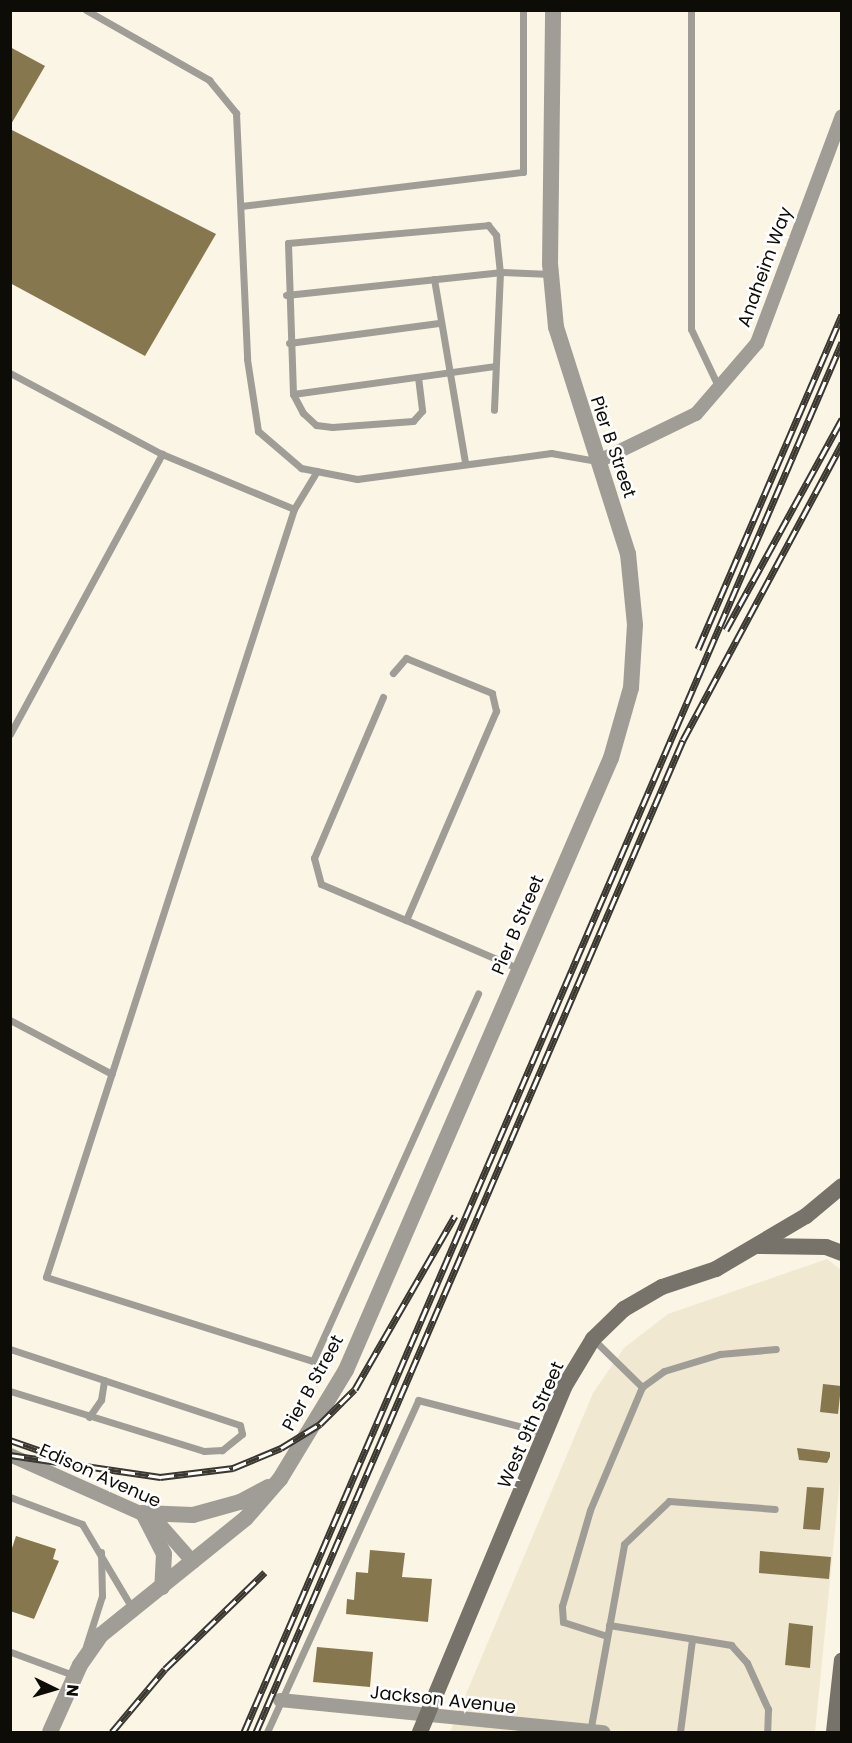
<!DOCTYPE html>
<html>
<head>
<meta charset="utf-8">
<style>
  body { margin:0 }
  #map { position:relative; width:852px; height:1743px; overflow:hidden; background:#fbf5e5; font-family:Poppins,sans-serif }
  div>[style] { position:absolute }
  .built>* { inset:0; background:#f1e8d1 }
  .building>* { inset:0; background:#86774f }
  .service>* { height:7px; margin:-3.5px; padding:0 3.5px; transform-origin:3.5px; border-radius:3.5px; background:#a09d97 }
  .minor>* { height:14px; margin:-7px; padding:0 7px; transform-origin:7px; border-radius:7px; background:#a09d97 }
  .tertiary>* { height:16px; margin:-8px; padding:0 8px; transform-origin:8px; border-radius:8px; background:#a09d97 }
  .secondary>* { height:16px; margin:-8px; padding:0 8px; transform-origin:8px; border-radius:8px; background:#77736a }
  .rail>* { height:7px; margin-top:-3.5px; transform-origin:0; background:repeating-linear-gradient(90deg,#fff 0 14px,#3a3730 0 28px); box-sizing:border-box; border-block:2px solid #3a3730 }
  span { translate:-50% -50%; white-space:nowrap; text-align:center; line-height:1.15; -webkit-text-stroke:5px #fff; paint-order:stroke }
  .street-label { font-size:18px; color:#0e0c07 }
  .frame { position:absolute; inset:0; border:12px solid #0e0c07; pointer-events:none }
  .north { position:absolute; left:24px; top:1659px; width:60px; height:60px; -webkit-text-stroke:4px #fff; paint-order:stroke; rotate:95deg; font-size:16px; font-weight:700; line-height:24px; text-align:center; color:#0e0c07 }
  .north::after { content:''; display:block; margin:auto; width:21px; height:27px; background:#0e0c07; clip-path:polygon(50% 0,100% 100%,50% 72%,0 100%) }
</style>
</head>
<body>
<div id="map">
  <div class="built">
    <div style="clip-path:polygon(827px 1259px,841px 1270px,842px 1459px,815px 1732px,450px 1732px,593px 1393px,624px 1348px,668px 1314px)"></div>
  </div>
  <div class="building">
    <div style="clip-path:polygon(10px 47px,45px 66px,10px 126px)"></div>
    <div style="clip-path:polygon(10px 129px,216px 234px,145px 356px,10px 283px)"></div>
    <div style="clip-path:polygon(823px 1384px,841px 1386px,838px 1414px,820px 1412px)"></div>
    <div style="clip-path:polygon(797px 1448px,830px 1452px,830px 1457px,827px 1463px,799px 1460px)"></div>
    <div style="clip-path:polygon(807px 1487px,824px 1488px,820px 1530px,803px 1529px)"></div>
    <div style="clip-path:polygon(16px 1536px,56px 1549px,53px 1559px,59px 1561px,34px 1619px,10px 1611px,10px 1554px)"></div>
    <div style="clip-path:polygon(370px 1550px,405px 1553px,402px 1577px,432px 1579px,428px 1622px,346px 1614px,347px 1599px,354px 1600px,356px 1572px,368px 1573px)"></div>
    <div style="clip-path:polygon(760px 1551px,831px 1557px,829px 1579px,759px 1573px)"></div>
    <div style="clip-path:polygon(789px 1623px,813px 1626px,810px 1668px,785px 1665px)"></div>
    <div style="clip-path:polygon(317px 1647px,373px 1652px,370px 1687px,313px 1682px)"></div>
  </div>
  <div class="service">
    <div style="left:86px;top:10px;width:142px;rotate:29.6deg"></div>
    <div style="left:209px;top:80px;width:43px;rotate:50.7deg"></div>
    <div style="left:236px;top:113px;width:246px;rotate:87.4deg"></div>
    <div style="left:247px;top:359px;width:73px;rotate:81.3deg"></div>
    <div style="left:258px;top:431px;width:57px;rotate:40.7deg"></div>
    <div style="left:301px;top:468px;width:57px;rotate:11.1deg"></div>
    <div style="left:357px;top:479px;width:196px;rotate:-7.6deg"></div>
    <div style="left:551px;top:453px;width:47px;rotate:9.9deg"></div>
    <div style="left:691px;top:10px;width:319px;rotate:90deg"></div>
    <div style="left:691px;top:329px;width:65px;rotate:64.6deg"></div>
    <div style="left:241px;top:206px;width:284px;rotate:-6.9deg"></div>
    <div style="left:523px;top:172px;width:162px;rotate:-90deg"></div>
    <div style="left:434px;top:279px;width:187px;rotate:80.4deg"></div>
    <div style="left:286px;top:295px;width:215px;rotate:-6.1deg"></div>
    <div style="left:500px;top:272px;width:51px;rotate:2.2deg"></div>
    <div style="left:289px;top:343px;width:151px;rotate:-7.6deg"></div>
    <div style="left:10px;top:373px;width:172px;rotate:28.1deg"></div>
    <div style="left:162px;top:454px;width:143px;rotate:22.6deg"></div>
    <div style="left:418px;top:377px;width:34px;rotate:83deg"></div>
    <div style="left:422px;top:411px;width:13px;rotate:132deg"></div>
    <div style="left:413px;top:421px;width:81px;rotate:175.8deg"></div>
    <div style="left:332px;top:427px;width:16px;rotate:-173deg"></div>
    <div style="left:316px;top:425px;width:18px;rotate:-137deg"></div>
    <div style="left:303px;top:413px;width:21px;rotate:-118deg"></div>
    <div style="left:293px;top:394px;width:151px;rotate:-91.9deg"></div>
    <div style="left:288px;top:243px;width:201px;rotate:-5.1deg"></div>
    <div style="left:488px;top:225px;width:13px;rotate:51deg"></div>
    <div style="left:496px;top:235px;width:37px;rotate:84deg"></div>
    <div style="left:500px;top:272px;width:138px;rotate:92.5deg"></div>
    <div style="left:293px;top:394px;width:203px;rotate:-7.9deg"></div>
    <div style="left:317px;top:471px;width:44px;rotate:121.2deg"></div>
    <div style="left:294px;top:509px;width:807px;rotate:107.9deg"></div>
    <div style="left:46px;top:1277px;width:280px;rotate:17.5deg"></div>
    <div style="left:313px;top:1361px;width:403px;rotate:-65.8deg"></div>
    <div style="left:383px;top:697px;width:175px;rotate:113.2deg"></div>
    <div style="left:314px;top:858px;width:27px;rotate:75deg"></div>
    <div style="left:321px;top:884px;width:92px;rotate:23deg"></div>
    <div style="left:406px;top:920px;width:228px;rotate:-66.7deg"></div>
    <div style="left:496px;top:711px;width:18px;rotate:-103deg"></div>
    <div style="left:492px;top:693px;width:93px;rotate:-157.9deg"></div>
    <div style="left:406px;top:658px;width:20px;rotate:131deg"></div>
    <div style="left:10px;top:734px;width:319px;rotate:-61.5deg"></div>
    <div style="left:406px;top:920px;width:124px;rotate:23.3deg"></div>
    <div style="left:10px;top:1020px;width:115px;rotate:27.9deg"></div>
    <div style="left:593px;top:1339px;width:69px;rotate:44.4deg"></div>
    <div style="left:10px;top:1349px;width:242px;rotate:18.3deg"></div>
    <div style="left:240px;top:1425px;width:9px;rotate:77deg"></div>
    <div style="left:242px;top:1434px;width:26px;rotate:141deg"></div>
    <div style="left:222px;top:1450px;width:18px;rotate:177deg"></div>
    <div style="left:204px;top:1451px;width:203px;rotate:-162.8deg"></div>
    <div style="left:89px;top:1417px;width:21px;rotate:-55deg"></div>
    <div style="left:101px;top:1400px;width:20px;rotate:-81deg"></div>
    <div style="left:10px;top:1497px;width:77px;rotate:20.6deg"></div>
    <div style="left:82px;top:1524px;width:98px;rotate:59.2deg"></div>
    <div style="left:609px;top:1625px;width:124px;rotate:9.3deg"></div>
    <div style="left:731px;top:1645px;width:24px;rotate:48deg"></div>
    <div style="left:747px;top:1663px;width:51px;rotate:65.5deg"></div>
    <div style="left:768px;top:1709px;width:23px;rotate:92deg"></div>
    <div style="left:607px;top:1636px;width:46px;rotate:-162.3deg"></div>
    <div style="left:563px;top:1622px;width:16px;rotate:-94deg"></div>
    <div style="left:562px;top:1606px;width:100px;rotate:-73.7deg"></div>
    <div style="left:590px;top:1510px;width:134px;rotate:-67.1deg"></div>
    <div style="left:642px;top:1387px;width:27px;rotate:-36deg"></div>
    <div style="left:664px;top:1371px;width:59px;rotate:-16.9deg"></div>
    <div style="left:720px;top:1354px;width:56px;rotate:-5.1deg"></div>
    <div style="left:86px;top:1646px;width:52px;rotate:-72.3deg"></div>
    <div style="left:102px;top:1596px;width:44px;rotate:-91.3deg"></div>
    <div style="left:11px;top:1652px;width:69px;rotate:20.3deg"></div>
    <div style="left:267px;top:1732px;width:365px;rotate:-65.5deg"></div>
    <div style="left:418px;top:1400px;width:132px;rotate:14.5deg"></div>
    <div style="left:590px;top:1732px;width:191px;rotate:-79.7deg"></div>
    <div style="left:624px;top:1544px;width:62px;rotate:-43.7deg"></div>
    <div style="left:669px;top:1501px;width:106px;rotate:4.3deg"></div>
    <div style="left:680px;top:1732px;width:94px;rotate:-82.6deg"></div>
  </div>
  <div class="minor">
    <div style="left:599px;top:461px;width:108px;rotate:-25.9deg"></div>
    <div style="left:696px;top:414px;width:94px;rotate:-49.3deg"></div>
    <div style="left:757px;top:343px;width:242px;rotate:-69.5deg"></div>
    <div style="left:10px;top:1455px;width:160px;rotate:24deg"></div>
    <div style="left:156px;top:1520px;width:56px;rotate:48.6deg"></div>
    <div style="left:280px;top:1700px;width:325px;rotate:5.7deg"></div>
  </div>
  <div class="tertiary">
    <div style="left:143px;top:1513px;width:50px;rotate:2.3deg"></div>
    <div style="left:193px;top:1515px;width:49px;rotate:-15.5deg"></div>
    <div style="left:240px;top:1502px;width:32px;rotate:-28deg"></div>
    <div style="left:143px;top:1513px;width:46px;rotate:62.9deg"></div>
    <div style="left:164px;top:1554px;width:33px;rotate:93deg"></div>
    <div style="left:50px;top:1732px;width:73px;rotate:-65.9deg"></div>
    <div style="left:80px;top:1665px;width:37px;rotate:-55deg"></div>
    <div style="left:101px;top:1635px;width:186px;rotate:-38.9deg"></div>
    <div style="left:246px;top:1518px;width:52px;rotate:-48.9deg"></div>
    <div style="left:280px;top:1479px;width:127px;rotate:-58.8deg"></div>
    <div style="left:346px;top:1370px;width:667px;rotate:-66.59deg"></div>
    <div style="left:611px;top:758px;width:73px;rotate:-74.1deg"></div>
    <div style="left:631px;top:688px;width:63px;rotate:-86.4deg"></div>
    <div style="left:635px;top:625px;width:71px;rotate:-95.6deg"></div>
    <div style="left:628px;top:554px;width:238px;rotate:-107.6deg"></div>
    <div style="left:556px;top:327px;width:63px;rotate:-95.4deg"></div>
    <div style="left:550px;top:264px;width:254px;rotate:-89.3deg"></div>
  </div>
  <div class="secondary">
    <div style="left:758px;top:1246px;width:68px;rotate:0.8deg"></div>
    <div style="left:826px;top:1247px;width:17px;rotate:21deg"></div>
    <div style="left:420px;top:1732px;width:374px;rotate:-67.3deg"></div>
    <div style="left:564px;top:1387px;width:56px;rotate:-58.9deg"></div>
    <div style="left:593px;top:1339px;width:43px;rotate:-44.1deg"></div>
    <div style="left:624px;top:1309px;width:44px;rotate:-30.1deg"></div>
    <div style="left:662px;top:1287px;width:57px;rotate:-18.4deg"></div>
    <div style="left:716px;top:1269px;width:104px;rotate:-30.5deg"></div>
    <div style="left:806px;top:1216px;width:47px;rotate:-39.8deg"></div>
    <div style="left:834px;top:1732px;width:72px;rotate:-83.7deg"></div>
  </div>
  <div class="rail">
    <div style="left:726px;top:630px;width:241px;rotate:-61.2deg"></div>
    <div style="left:698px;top:649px;width:364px;rotate:-66.7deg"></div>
    <div style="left:10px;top:1440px;width:42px;rotate:19.3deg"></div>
    <div style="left:10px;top:1455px;width:152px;rotate:8.3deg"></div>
    <div style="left:160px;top:1477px;width:74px;rotate:-7deg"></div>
    <div style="left:233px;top:1468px;width:52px;rotate:-22.6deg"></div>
    <div style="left:281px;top:1448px;width:46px;rotate:-31.6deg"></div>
    <div style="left:320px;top:1424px;width:49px;rotate:-45deg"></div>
    <div style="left:355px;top:1389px;width:200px;rotate:-60deg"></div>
    <div style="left:112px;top:1732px;width:82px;rotate:-49.9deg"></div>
    <div style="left:165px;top:1669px;width:139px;rotate:-44.1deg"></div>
    <div style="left:244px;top:1732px;width:1513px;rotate:-66.72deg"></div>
    <div style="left:256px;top:1732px;width:1080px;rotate:-66.71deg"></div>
    <div style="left:683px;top:740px;width:337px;rotate:-61.8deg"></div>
  </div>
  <div class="street-label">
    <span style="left:765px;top:267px;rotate:-70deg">Anaheim Way</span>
    <span style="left:613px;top:447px;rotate:71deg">Pier B Street</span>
    <span style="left:518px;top:925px;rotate:-67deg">Pier B Street</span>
    <span style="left:313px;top:1383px;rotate:-61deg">Pier B Street</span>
    <span style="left:531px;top:1425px;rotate:-66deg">West 9th Street</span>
    <span style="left:100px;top:1476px;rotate:24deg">Edison Avenue</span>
    <span style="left:443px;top:1700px;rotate:6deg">Jackson Avenue</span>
  </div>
  <div class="frame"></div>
  <div class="north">N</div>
</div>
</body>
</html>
